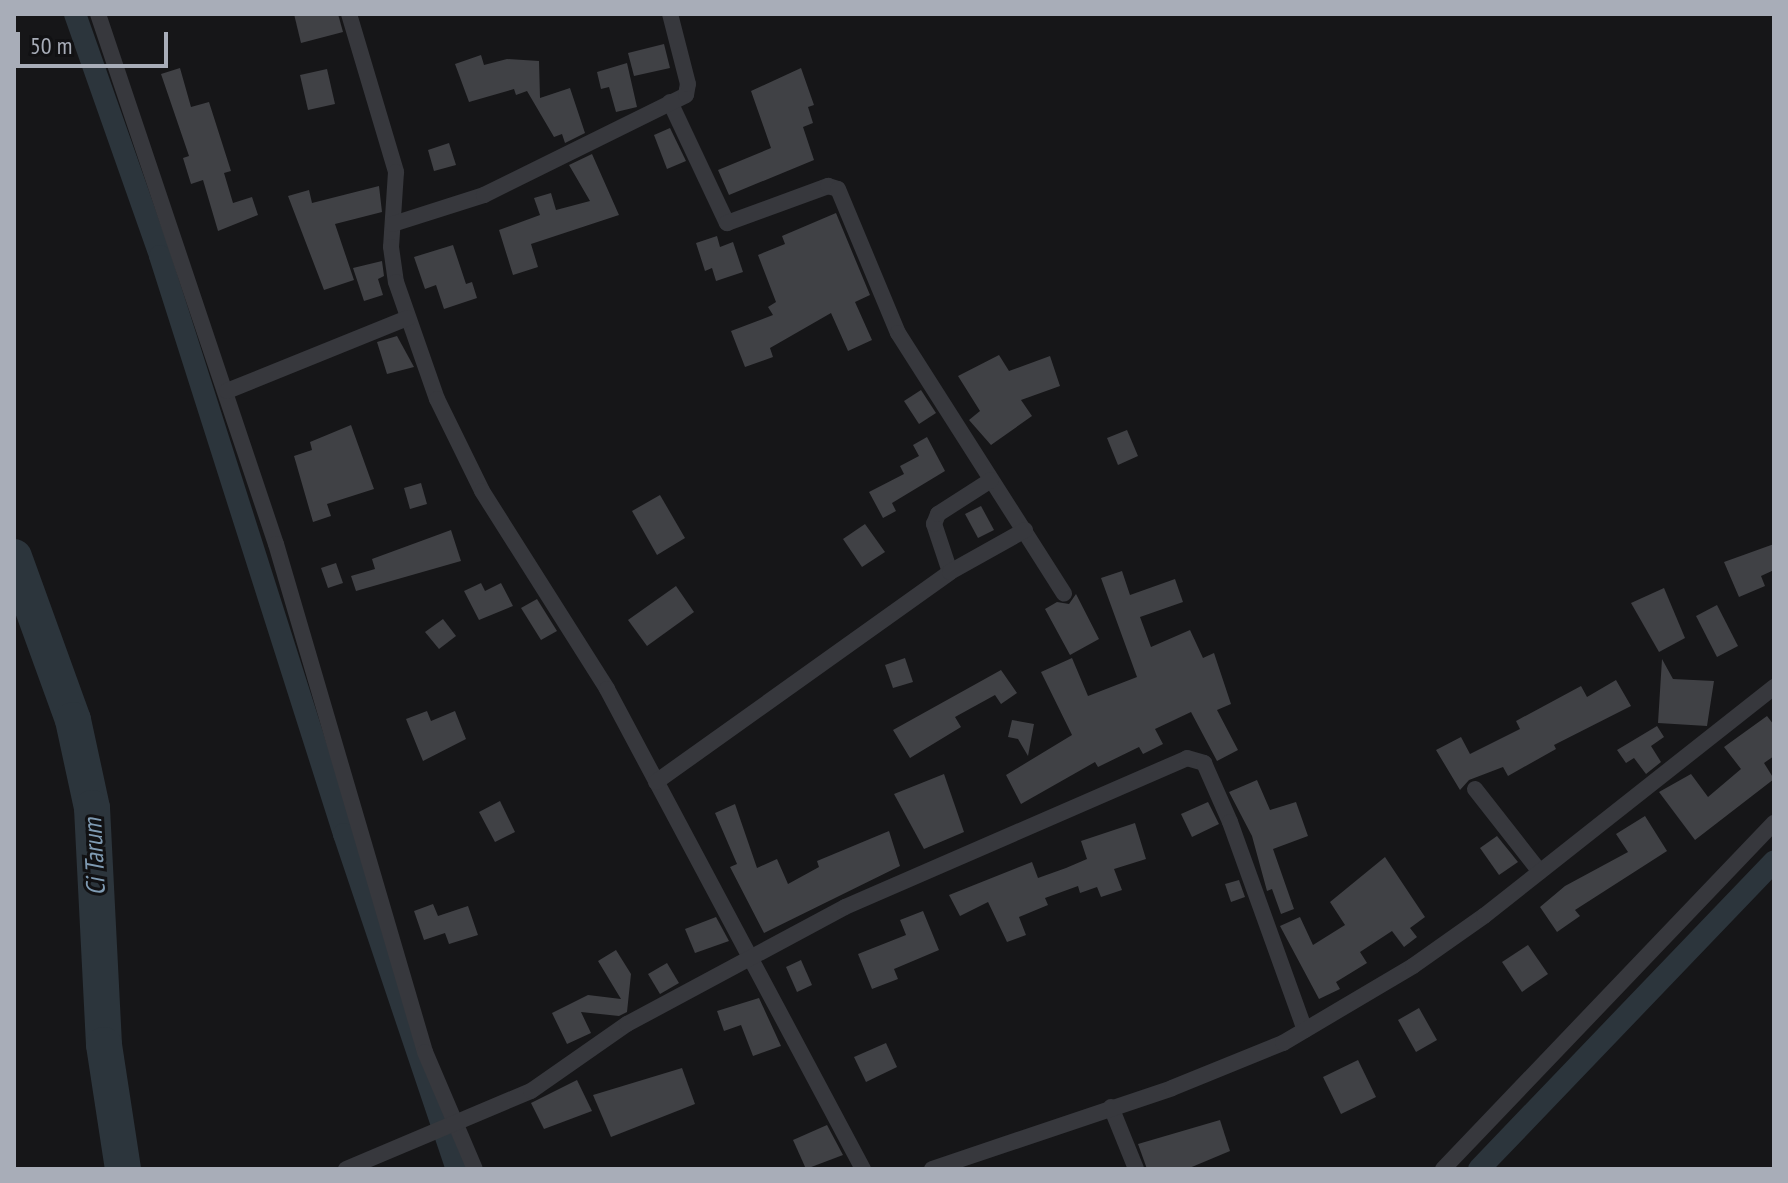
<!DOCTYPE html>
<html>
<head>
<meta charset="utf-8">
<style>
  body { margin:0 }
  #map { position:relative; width:1788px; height:1183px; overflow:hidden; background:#161618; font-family:"PT Sans Narrow",sans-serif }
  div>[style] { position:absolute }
  .canal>* { height:22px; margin:-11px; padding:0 11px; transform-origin:11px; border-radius:11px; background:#2c353c }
  .river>* { height:36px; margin:-18px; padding:0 18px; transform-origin:18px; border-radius:18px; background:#2c353c }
  .building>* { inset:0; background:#404145 }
  .minor>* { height:16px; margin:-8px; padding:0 8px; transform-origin:8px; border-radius:8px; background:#37383d }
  span { translate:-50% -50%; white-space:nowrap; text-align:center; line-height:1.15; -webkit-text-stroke:6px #111113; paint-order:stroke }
  .water-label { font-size:26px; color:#7f9bb3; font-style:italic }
  .frame { position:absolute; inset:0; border:16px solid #a8adb8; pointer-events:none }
  .scale { position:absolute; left:16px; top:32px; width:152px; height:36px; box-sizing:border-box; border:4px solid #a8adb8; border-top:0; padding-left:10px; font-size:24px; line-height:28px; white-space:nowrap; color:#a8adb8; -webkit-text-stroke:6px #111113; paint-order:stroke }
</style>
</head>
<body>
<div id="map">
  <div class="canal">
    <div style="left:75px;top:14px;width:256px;rotate:70.6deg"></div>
    <div style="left:160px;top:256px;width:607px;rotate:72.34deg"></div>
    <div style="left:344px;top:834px;width:354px;rotate:71.4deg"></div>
    <div style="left:1479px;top:1169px;width:426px;rotate:-46.2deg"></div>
  </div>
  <div class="river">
    <div style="left:14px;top:557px;width:173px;rotate:70.1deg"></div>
    <div style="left:73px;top:720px;width:90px;rotate:77.8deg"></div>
    <div style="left:92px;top:808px;width:237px;rotate:87.1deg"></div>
    <div style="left:104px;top:1045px;width:125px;rotate:81.3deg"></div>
  </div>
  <div class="building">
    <div style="clip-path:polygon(294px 14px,338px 14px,343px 32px,301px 43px)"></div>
    <div style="clip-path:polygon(664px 44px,670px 68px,634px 76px,628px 53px)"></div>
    <div style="clip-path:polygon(481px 55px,484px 65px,507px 59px,539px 61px,540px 98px,570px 88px,585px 133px,565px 143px,562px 134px,554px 137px,527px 91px,516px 95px,514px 89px,469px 102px,455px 64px)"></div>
    <div style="clip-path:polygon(627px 63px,637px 107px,616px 112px,609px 87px,601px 89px,597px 72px)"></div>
    <div style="clip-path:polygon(180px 68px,191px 107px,209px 102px,231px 171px,224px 173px,233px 203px,252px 197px,258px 215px,218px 231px,203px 180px,191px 184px,183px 158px,189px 156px,161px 74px)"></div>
    <div style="clip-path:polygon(801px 68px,814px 105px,808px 107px,813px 123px,803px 127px,814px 160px,729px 195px,718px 170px,771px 148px,751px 91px)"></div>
    <div style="clip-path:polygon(327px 69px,335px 104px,308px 110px,300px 75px)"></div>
    <div style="clip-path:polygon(670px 128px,686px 161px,667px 169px,654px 135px)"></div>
    <div style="clip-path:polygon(449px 143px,456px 165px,434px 171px,428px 150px)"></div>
    <div style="clip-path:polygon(592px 154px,619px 215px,531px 244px,538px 267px,513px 275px,499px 230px,540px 215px,534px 198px,551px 193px,556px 210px,590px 201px,569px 165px)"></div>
    <div style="clip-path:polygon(379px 186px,382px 212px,335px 224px,354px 280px,324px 290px,288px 196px,309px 190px,312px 203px)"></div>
    <div style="clip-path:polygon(836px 213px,870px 295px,855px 302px,872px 340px,848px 351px,831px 313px,770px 348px,773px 357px,745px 367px,731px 331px,773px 315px,768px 307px,776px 302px,758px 255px,785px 244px,782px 236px)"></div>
    <div style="clip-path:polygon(717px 236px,720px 247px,733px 242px,743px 272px,716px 281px,712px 268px,705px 271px,696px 243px)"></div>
    <div style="clip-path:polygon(453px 245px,466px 284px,472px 282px,477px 298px,444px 309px,436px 285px,425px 289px,414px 257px)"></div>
    <div style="clip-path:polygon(382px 261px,384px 276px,378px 279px,383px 295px,364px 301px,353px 268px)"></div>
    <div style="clip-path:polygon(397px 336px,414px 367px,387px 374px,377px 342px)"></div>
    <div style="clip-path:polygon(999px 355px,1009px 371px,1050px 356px,1060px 386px,1021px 400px,1032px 416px,991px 445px,969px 420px,980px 411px,958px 376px)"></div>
    <div style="clip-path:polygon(921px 390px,936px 413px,919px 424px,904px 401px)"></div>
    <div style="clip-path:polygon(351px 425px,374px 489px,327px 504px,331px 516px,313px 522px,294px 456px,312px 450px,310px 442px)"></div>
    <div style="clip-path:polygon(1127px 430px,1138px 456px,1118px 465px,1107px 438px)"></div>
    <div style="clip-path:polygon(927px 437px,945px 471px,892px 503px,896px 511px,883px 518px,869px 492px,904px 474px,900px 466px,919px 456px,913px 445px)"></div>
    <div style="clip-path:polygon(421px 483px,427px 504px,410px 509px,404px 488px)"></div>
    <div style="clip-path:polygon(660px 495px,685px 538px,657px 555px,632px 511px)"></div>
    <div style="clip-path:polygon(981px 506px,994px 530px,978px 538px,965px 514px)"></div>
    <div style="clip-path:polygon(865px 524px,885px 552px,862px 567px,843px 539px)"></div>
    <div style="clip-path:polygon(451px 530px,461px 561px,356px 591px,351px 576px,375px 569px,372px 559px)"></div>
    <div style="clip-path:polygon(1774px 544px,1774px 570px,1761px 576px,1765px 586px,1739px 597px,1724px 562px)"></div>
    <div style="clip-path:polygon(336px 563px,343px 583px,328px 588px,321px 568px)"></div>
    <div style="clip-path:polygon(1122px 571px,1130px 595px,1175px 579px,1183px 602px,1140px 617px,1151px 647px,1190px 630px,1203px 658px,1214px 653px,1231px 704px,1217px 710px,1238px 750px,1217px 761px,1191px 712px,1155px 729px,1163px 744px,1143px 754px,1139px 747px,1098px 767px,1095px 762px,1021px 804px,1006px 775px,1072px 735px,1041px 672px,1072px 658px,1088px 696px,1137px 677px,1101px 578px)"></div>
    <div style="clip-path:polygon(481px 583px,485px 591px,501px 583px,513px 606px,479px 620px,464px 591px)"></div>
    <div style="clip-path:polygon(676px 586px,694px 612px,647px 646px,628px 620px)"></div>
    <div style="clip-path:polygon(1664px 588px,1685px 638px,1659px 652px,1631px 603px)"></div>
    <div style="clip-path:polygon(1076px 594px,1099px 639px,1070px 655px,1045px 609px,1057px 602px,1069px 604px)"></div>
    <div style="clip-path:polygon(537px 599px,557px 631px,541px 640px,521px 608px)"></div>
    <div style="clip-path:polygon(1717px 605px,1738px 646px,1717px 657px,1696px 616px)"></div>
    <div style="clip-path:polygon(443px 619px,456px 636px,439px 649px,425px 632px)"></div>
    <div style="clip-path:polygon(905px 658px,913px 682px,893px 688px,885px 665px)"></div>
    <div style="clip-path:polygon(1662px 659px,1673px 679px,1714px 681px,1707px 726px,1658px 723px)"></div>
    <div style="clip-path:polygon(1001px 670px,1017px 693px,1001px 704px,995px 695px,955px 717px,961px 727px,910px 758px,893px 730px)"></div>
    <div style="clip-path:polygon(1616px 680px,1631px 706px,1554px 745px,1556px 749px,1508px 776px,1503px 767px,1469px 780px,1460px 790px,1436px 750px,1461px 737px,1470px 754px,1520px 729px,1516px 721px,1581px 686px,1587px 697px)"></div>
    <div style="clip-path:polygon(427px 711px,431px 721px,455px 711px,466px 739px,423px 761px,406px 719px)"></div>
    <div style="clip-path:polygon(1767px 716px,1774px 725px,1774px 756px,1764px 763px,1774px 779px,1695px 840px,1659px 792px,1691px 774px,1708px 797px,1741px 769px,1724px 747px)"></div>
    <div style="clip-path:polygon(1012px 720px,1034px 724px,1028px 756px,1018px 739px,1008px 737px)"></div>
    <div style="clip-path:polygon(1657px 726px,1664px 737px,1651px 746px,1661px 762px,1646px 774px,1634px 758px,1626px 763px,1617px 750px)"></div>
    <div style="clip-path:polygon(944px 774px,964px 832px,924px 849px,894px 794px)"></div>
    <div style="clip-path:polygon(1257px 780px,1270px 810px,1296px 802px,1308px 836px,1273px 849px,1294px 909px,1281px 914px,1272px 889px,1267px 891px,1252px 836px,1229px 792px)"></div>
    <div style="clip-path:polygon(500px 801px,515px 832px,495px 842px,479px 812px)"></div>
    <div style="clip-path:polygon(1208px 802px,1219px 824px,1192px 837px,1181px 814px)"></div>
    <div style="clip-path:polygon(735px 804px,757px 868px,777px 859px,788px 884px,819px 867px,817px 861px,889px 831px,900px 866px,764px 933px,730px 867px,737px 864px,715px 813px)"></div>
    <div style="clip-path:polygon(1645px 816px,1667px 851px,1575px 910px,1580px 916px,1557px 932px,1540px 907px,1565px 886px,1628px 852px,1616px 834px)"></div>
    <div style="clip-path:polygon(1135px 823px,1146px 859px,1114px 869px,1122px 890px,1101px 897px,1097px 887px,1080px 893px,1078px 886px,1045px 898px,1048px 905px,1019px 917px,1026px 935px,1007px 942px,988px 902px,960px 916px,949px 895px,1032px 862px,1038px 878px,1066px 868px,1087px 859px,1081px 841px)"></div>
    <div style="clip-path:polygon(1497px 836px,1518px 862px,1499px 875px,1480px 848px)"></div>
    <div style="clip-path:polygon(1385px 857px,1425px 917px,1410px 928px,1417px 937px,1404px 947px,1392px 931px,1360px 952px,1367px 963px,1336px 982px,1340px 989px,1319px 999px,1280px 926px,1300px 917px,1313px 945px,1345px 925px,1330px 902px)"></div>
    <div style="clip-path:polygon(1239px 880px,1245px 897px,1231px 902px,1225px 884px)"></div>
    <div style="clip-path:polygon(433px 904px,438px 916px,468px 906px,478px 935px,449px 944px,445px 933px,424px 940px,414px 911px)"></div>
    <div style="clip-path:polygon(923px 911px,939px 950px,894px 969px,898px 979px,872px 989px,858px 954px,906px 935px,900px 920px)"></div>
    <div style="clip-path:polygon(716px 917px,729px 941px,695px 953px,685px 929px)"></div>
    <div style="clip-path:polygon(1528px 945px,1548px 974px,1522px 992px,1502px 962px)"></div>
    <div style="clip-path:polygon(616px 950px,631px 974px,627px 1012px,619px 1016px,581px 1012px,591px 1033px,567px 1044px,552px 1013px,588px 995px,621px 999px,598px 961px)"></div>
    <div style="clip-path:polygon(801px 960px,812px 985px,797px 992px,786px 967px)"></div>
    <div style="clip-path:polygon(667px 963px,679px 983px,660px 994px,648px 974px)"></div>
    <div style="clip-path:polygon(759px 998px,781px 1046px,753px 1056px,741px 1025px,724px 1031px,717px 1011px)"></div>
    <div style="clip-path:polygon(1419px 1008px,1437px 1040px,1416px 1052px,1398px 1020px)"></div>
    <div style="clip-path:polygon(886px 1043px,897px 1067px,866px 1082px,854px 1057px)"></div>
    <div style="clip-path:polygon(1358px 1060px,1376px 1097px,1341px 1114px,1323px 1077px)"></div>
    <div style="clip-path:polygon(682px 1068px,695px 1104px,611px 1137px,593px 1095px)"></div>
    <div style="clip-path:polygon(577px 1080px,592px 1111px,544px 1129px,531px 1103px)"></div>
    <div style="clip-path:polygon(1220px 1120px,1230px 1151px,1187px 1169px,1147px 1169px,1138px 1144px)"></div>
    <div style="clip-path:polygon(827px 1125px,843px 1155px,806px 1169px,793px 1140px)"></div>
  </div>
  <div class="minor">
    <div style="left:98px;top:14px;width:559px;rotate:71.44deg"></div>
    <div style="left:276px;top:544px;width:529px;rotate:73.65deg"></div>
    <div style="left:425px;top:1052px;width:127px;rotate:66.9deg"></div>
    <div style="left:349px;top:14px;width:165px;rotate:73.4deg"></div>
    <div style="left:396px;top:172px;width:75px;rotate:93.8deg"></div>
    <div style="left:391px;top:247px;width:35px;rotate:82deg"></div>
    <div style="left:396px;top:282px;width:124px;rotate:70.7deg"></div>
    <div style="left:437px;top:399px;width:102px;rotate:63.9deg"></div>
    <div style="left:482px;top:491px;width:234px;rotate:57.7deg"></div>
    <div style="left:607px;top:689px;width:544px;rotate:61.93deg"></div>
    <div style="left:670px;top:102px;width:134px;rotate:64.8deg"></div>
    <div style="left:727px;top:223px;width:108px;rotate:-20.1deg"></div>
    <div style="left:828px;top:186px;width:10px;rotate:17deg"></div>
    <div style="left:838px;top:189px;width:156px;rotate:67.4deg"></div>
    <div style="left:898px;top:333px;width:309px;rotate:57.5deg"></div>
    <div style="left:393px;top:224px;width:96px;rotate:-17.7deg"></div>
    <div style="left:484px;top:195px;width:225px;rotate:-26.3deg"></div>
    <div style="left:686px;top:95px;width:11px;rotate:-80deg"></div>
    <div style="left:688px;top:84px;width:72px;rotate:-104.4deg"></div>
    <div style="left:227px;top:391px;width:195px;rotate:-22deg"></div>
    <div style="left:950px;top:572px;width:51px;rotate:-108.4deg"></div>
    <div style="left:934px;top:524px;width:11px;rotate:-68deg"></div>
    <div style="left:938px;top:514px;width:63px;rotate:-32.7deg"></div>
    <div style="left:656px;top:782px;width:361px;rotate:-35.5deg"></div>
    <div style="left:950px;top:572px;width:86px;rotate:-29.2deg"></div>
    <div style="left:1475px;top:789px;width:105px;rotate:51.9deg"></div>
    <div style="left:1111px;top:1107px;width:67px;rotate:68deg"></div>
    <div style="left:346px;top:1169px;width:201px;rotate:-22.9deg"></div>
    <div style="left:531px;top:1091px;width:117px;rotate:-34.9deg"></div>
    <div style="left:627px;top:1024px;width:247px;rotate:-28.2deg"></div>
    <div style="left:845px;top:907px;width:373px;rotate:-23.5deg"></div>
    <div style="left:1187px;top:758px;width:18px;rotate:16deg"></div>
    <div style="left:1204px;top:763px;width:64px;rotate:66.2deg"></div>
    <div style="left:1230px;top:822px;width:221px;rotate:70.2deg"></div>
    <div style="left:932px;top:1169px;width:253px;rotate:-18.6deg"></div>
    <div style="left:1172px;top:1088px;width:120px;rotate:-22.1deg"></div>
    <div style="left:1283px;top:1043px;width:151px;rotate:-30.6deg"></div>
    <div style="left:1413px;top:966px;width:87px;rotate:-35.2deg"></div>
    <div style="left:1484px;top:916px;width:370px;rotate:-38.3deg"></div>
    <div style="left:1443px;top:1169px;width:479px;rotate:-46.3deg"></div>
  </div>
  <div class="water-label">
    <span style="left:94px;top:857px;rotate:-93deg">Ci Tarum</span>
  </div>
  <div class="frame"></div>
  <div class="scale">50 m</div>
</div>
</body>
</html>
